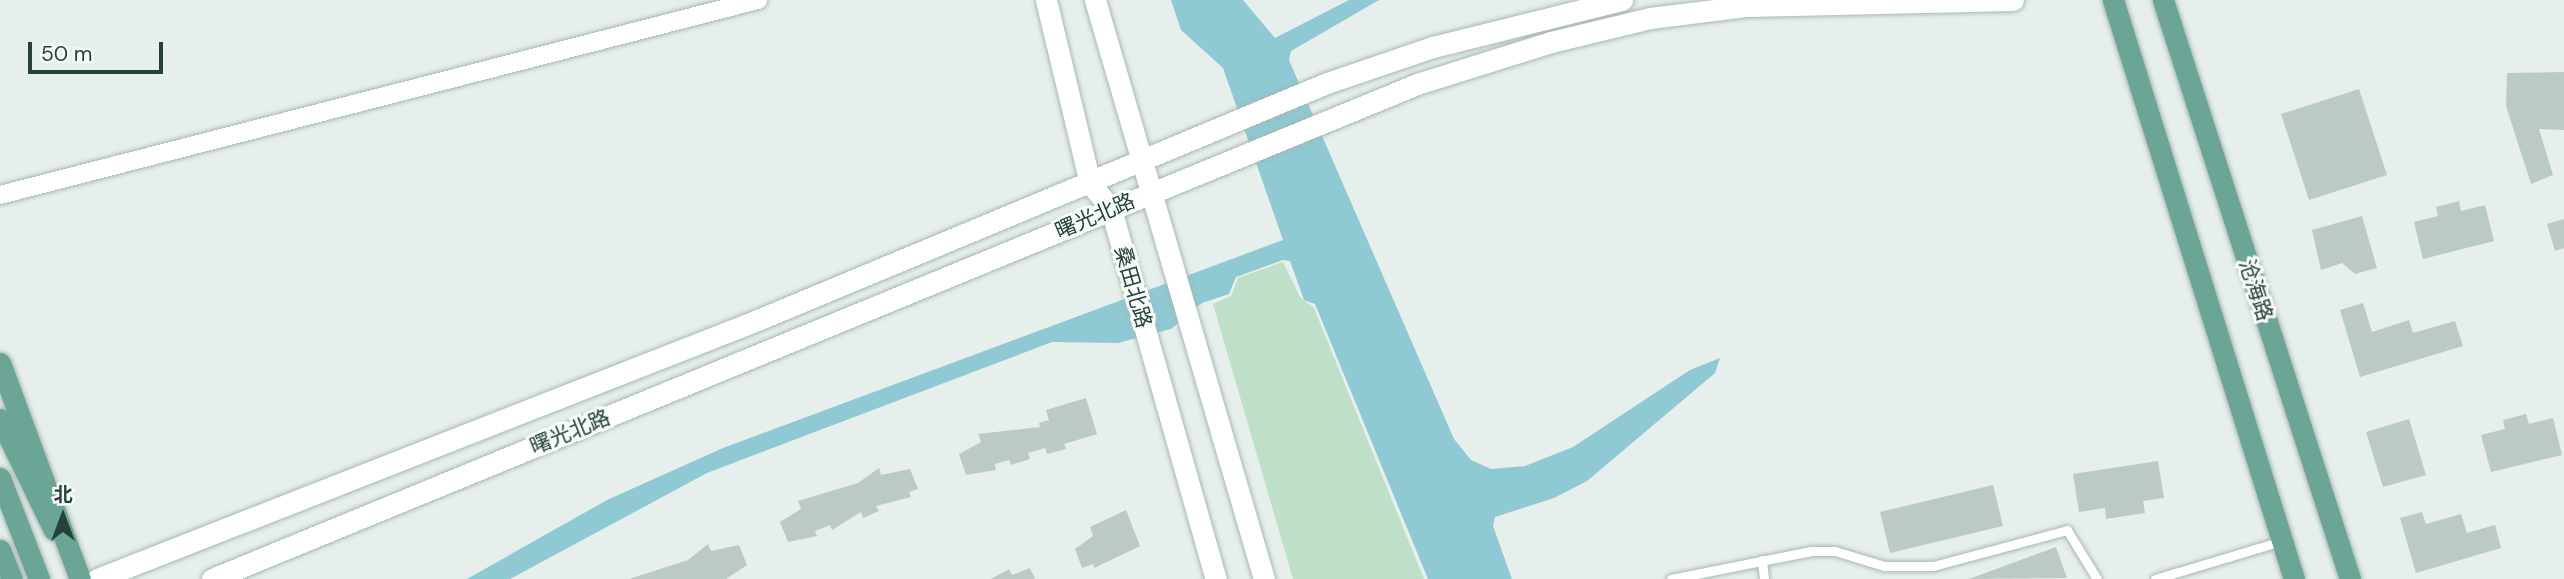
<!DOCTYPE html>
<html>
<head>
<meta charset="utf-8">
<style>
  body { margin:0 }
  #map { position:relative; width:2564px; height:579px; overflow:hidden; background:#e6efeb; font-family:"DM Sans","Noto Sans SC",sans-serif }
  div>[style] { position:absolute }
  .green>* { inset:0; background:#bfe0c8 }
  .water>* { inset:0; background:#8ec9d4 }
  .building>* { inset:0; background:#bbcac4 }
  .roads { filter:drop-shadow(0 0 2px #a8b8b2) drop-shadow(0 0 2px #a8b8b2) }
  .service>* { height:9px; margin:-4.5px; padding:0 4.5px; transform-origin:4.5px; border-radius:4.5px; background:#fff }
  .minor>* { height:18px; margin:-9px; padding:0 9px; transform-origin:9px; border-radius:9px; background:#fff }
  .secondary>* { height:21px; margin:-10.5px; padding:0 10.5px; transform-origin:10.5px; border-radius:10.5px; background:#fff }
  .primary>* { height:21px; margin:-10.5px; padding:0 10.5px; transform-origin:10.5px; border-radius:10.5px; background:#6aa596 }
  span { translate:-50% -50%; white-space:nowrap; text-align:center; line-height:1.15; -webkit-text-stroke:6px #f7fbf9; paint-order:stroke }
  .street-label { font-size:21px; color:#24423a }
  .north { position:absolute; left:28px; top:481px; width:70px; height:70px; -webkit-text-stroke:5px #f7fbf9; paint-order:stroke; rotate:0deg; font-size:19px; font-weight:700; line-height:28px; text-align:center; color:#24423a }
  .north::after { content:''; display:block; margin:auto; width:24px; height:32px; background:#24423a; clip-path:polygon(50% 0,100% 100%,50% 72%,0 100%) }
  .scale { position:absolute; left:28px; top:42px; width:135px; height:32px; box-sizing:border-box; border:4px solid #24423a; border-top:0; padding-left:9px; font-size:21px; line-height:24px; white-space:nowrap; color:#24423a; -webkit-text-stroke:5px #f7fbf9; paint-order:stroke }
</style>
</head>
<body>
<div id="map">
  <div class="green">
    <div style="clip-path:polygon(1283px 262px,1300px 297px,1314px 308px,1424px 579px,1293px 579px,1213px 304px,1231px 296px,1238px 278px)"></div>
  </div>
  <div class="water">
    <div style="clip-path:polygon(1171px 0,1243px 0,1275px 38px,1349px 0,1379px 0,1291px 51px,1289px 60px,1454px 439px,1471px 460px,1491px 469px,1525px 466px,1573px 447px,1690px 370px,1720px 358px,1715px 373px,1587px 481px,1554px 498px,1495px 517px,1493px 526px,1512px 579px,1428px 579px,1315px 304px,1304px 300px,1290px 261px,1283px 260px,1236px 277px,1229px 294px,1202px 303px,1171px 329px,1118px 343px,1052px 342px,707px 473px,510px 579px,467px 579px,607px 500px,723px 448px,1283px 240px,1223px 68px,1181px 30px)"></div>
  </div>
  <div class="building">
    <div style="clip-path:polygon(2564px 72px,2564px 130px,2539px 129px,2553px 175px,2531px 184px,2506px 106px,2507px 73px)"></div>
    <div style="clip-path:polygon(2359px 89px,2387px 175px,2309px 200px,2281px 114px)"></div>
    <div style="clip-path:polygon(2459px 201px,2461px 211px,2485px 205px,2494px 241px,2423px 259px,2414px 222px,2438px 216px,2436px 207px)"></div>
    <div style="clip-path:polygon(2362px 216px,2377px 268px,2355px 274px,2342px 263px,2321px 270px,2312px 230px)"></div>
    <div style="clip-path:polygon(2564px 219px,2564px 248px,2555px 251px,2547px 224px)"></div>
    <div style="clip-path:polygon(2363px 303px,2372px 332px,2409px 320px,2413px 333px,2455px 321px,2463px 346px,2360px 377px,2340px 310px)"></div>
    <div style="clip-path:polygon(1086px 398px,1097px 434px,1064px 444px,1066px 449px,1047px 454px,1045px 448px,1028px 453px,1030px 459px,1011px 465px,1009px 460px,995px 464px,996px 470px,966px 475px,959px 454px,981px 442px,978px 434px,1040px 427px,1039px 423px,1049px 420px,1046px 410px)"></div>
    <div style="clip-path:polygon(2526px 414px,2529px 424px,2553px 418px,2562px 455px,2491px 472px,2481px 435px,2505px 429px,2503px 420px)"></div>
    <div style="clip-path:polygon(2409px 419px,2426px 475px,2383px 487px,2366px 432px)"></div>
    <div style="clip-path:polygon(2158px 461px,2164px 498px,2143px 501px,2145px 513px,2106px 519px,2105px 508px,2079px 512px,2073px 474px)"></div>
    <div style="clip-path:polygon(879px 468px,881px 475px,910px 469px,918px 489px,909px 492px,911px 497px,876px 506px,879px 511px,863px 518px,861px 512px,832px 530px,830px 525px,815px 531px,817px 536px,788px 542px,780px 522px,801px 509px,798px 501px,858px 483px)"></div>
    <div style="clip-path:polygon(1993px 485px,2003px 526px,1890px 553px,1880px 512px)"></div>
    <div style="clip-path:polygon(1126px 510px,1140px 546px,1094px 568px,1093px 564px,1082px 568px,1075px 549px,1093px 536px,1090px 527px)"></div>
    <div style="clip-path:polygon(2422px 512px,2426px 524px,2461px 514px,2467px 533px,2495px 525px,2501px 548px,2416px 573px,2400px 518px)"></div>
    <div style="clip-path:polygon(708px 544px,711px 551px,739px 545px,747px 565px,726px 579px,629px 579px,688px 560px)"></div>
    <div style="clip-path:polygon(2056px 547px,2067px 578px,1969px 579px)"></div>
    <div style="clip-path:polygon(1030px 568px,1035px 579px,991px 579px,1009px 569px,1012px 575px)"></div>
  </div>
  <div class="roads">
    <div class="service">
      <div style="left:1762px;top:560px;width:19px;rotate:84deg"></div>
      <div style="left:1671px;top:579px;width:143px;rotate:-11.3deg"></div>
      <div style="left:1811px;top:551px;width:24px"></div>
      <div style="left:1835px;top:551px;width:51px;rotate:17deg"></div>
      <div style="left:1884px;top:566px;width:49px"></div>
      <div style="left:1933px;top:566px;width:139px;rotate:-15deg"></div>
      <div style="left:2067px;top:530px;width:57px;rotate:58.5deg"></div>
      <div style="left:2155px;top:579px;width:133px;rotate:-16.7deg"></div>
    </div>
    <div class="minor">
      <div style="left:0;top:195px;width:783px;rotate:-14.43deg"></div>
    </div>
    <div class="secondary">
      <div style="left:1046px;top:0;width:188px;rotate:76.5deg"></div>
      <div style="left:1090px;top:183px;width:33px;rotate:51deg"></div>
      <div style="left:1111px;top:209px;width:385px;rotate:74.2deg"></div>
      <div style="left:1095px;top:0;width:603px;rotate:73.73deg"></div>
      <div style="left:97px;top:579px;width:712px;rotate:-21.41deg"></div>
      <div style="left:760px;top:319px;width:614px;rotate:-22.6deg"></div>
      <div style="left:1327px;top:83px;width:112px;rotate:-18.8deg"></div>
      <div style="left:1433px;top:47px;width:195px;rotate:-14deg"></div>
      <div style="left:212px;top:579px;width:1303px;rotate:-22.33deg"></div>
      <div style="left:1417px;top:84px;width:140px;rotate:-17.4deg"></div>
      <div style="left:1551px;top:42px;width:102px;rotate:-13.6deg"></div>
      <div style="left:1650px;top:18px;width:98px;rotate:-7.1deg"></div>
      <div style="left:1747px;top:6px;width:266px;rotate:-1.3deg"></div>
    </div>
    <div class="primary">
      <div style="left:2113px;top:0;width:607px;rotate:72.64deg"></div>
      <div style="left:2163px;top:0;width:608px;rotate:72.1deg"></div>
      <div style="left:0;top:363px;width:230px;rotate:69.7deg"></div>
      <div style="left:0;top:419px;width:123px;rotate:64.1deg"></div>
      <div style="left:0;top:478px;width:108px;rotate:68.9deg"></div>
      <div style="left:0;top:550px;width:31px;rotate:68deg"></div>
    </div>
  </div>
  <div class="street-label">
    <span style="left:1095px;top:216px;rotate:-23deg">曙光北路</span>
    <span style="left:1133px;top:287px;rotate:74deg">桑田北路</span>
    <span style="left:2256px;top:290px;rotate:72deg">沧海路</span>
    <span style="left:570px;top:432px;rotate:-22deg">曙光北路</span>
  </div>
  <div class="north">北</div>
  <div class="scale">50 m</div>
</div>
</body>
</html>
